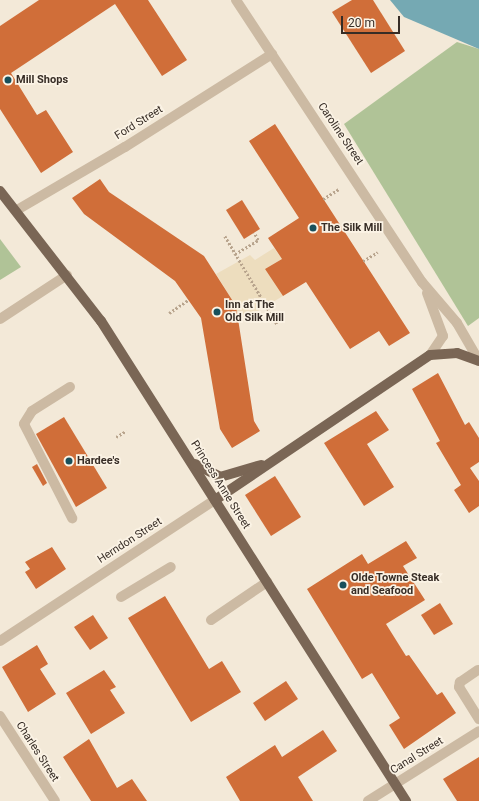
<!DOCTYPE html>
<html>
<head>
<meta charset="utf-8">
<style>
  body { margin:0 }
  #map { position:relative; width:479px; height:801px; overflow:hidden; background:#f3e9d8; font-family:Roboto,sans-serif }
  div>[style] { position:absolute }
  .green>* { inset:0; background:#b0c397 }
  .plaza>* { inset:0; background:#edddbe }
  .water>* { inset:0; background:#75a9b3 }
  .building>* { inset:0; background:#d06e39 }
  .path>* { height:2.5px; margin-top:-1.25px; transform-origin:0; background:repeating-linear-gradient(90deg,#b8a48d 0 2px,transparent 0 4px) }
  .minor>* { height:10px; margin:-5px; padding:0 5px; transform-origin:5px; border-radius:5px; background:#ccbaa3 }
  .major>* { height:10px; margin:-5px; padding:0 5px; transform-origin:5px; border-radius:5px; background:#7a6655 }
  .dots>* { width:11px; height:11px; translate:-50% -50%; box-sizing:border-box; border:2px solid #fbf3e5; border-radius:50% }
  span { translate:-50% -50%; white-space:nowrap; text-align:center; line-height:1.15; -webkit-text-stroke:3.5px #fbf3e5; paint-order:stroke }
  .poi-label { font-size:11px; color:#372d26; font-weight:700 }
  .left { translate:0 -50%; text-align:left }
  .street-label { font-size:11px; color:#372d26 }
  .scale { position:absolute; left:341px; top:16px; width:59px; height:18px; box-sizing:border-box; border:2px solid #372d26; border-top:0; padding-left:5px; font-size:12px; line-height:14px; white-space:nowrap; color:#372d26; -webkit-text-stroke:3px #fbf3e5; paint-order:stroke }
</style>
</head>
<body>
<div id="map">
  <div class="green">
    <div style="clip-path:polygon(457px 42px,479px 49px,479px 318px,468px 326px,344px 124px)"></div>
    <div style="clip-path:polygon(0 239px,21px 267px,0 280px)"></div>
  </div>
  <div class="plaza">
    <div style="clip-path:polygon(274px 248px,282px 259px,265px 269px,283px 296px,239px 322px,236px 306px,216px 274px,250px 255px,255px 260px)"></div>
  </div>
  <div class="water">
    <div style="clip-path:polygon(390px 0,479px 0,479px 49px,404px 17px)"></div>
  </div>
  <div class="building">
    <div style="clip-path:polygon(39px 0,148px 0,187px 60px,162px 76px,115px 4px,11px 73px,37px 115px,46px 110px,73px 152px,41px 173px,0 109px,0 26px)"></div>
    <div style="clip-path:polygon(352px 0,373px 0,405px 51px,371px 73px,332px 12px)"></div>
    <div style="clip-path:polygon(275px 124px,410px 333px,389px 346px,379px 331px,350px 349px,306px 282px,283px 296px,265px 269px,282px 259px,268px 238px,299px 218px,249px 141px)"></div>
    <div style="clip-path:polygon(100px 179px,109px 192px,204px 256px,236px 306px,254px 421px,260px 431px,232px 448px,220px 429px,201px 318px,175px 281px,84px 214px,72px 198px)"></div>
    <div style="clip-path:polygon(242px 200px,260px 229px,244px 239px,226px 210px)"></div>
    <div style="clip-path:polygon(438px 373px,465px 425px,469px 422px,479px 438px,479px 462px,470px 468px,479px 481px,479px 506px,469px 513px,454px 490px,461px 485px,436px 443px,440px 441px,412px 389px)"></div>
    <div style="clip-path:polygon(376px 411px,389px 430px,367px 444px,394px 487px,364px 506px,324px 443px)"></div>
    <div style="clip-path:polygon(64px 417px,107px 488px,76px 507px,36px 434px)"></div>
    <div style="clip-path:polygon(37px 464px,47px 483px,43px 486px,32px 467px)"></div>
    <div style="clip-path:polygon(275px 476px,301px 517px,271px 536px,245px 495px)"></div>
    <div style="clip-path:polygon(406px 541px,417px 558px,403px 566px,425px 600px,386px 624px,406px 656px,409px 655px,437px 695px,442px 692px,456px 713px,404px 749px,389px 725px,400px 718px,372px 673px,362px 679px,307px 589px,362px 554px,368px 564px)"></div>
    <div style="clip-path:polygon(52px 547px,66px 569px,36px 589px,25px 572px,30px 569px,25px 562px)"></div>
    <div style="clip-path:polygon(165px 596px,209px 669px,222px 661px,241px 692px,191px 722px,128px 618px)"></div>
    <div style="clip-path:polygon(440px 603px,453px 624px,434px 635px,421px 615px)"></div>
    <div style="clip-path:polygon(93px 615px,108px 638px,90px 650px,74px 627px)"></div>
    <div style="clip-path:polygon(37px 645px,48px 664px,40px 669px,56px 694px,28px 712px,2px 667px)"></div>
    <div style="clip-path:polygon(104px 670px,116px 687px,110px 690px,125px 713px,91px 734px,66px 693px)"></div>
    <div style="clip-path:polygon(286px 681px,298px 699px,265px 721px,253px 703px)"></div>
    <div style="clip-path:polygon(323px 730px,337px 751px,298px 777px,313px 801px,240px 801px,226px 777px,275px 745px,282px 757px)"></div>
    <div style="clip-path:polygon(89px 739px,117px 788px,132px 779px,147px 801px,91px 801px,63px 757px)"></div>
    <div style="clip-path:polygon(479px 757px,479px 801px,457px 801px,443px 779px)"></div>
  </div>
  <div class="path">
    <div style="left:323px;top:199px;width:19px;rotate:-32deg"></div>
    <div style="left:225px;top:236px;width:102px;rotate:59.4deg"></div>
    <div style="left:235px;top:254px;width:27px;rotate:-31deg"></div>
    <div style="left:258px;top:240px;width:8px;rotate:-120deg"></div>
    <div style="left:363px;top:261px;width:17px;rotate:-31deg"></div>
    <div style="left:169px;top:313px;width:23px;rotate:-34deg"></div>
    <div style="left:116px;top:437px;width:12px;rotate:-31deg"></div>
  </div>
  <div class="minor">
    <div style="left:236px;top:0;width:338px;rotate:56.6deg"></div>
    <div style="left:422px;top:282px;width:54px;rotate:49.5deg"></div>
    <div style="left:457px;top:323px;width:44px;rotate:59.9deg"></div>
    <div style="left:17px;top:210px;width:125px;rotate:-30.3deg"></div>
    <div style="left:125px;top:147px;width:174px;rotate:-32.3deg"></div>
    <div style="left:427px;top:293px;width:46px;rotate:69.6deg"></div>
    <div style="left:443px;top:336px;width:23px;rotate:124deg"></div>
    <div style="left:0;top:319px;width:80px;rotate:-33.3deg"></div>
    <div style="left:70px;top:387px;width:45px;rotate:147.7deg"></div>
    <div style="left:32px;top:411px;width:15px;rotate:122deg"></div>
    <div style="left:24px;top:424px;width:106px;rotate:62.9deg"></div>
    <div style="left:121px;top:597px;width:58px;rotate:-31deg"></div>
    <div style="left:211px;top:620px;width:68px;rotate:-34.2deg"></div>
    <div style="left:0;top:641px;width:257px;rotate:-33.3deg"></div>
    <div style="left:478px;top:670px;width:22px;rotate:146deg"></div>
    <div style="left:460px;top:682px;width:5px;rotate:101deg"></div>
    <div style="left:459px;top:687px;width:38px;rotate:58deg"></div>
    <div style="left:0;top:716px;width:101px;rotate:57.1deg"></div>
    <div style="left:368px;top:801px;width:131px;rotate:-32.2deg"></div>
  </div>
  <div class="major">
    <div style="left:0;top:191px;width:165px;rotate:52.2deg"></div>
    <div style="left:101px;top:321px;width:569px;rotate:57.57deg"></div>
    <div style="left:195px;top:464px;width:28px;rotate:27deg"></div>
    <div style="left:220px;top:477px;width:43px;rotate:-16.3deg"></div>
    <div style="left:215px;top:500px;width:259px;rotate:-34deg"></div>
    <div style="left:430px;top:355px;width:27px;rotate:-4deg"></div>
    <div style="left:457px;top:353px;width:23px;rotate:20deg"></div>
  </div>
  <div class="dots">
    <div style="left:8px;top:80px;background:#18505b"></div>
    <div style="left:313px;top:228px;background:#18505b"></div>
    <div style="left:217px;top:312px;background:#18505b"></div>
    <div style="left:69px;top:461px;background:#18505b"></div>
    <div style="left:343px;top:585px;background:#18505b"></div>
  </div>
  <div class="poi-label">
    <span class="left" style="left:16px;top:80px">Mill Shops</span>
    <span class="left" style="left:321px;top:228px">The Silk Mill</span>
    <span class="left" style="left:225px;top:312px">Inn at The<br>Old Silk Mill</span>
    <span class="left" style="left:77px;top:461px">Hardee's</span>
    <span class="left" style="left:351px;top:585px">Olde Towne Steak<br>and Seafood</span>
  </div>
  <div class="street-label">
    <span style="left:139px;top:123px;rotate:-32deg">Ford Street</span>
    <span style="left:340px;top:134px;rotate:56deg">Caroline Street</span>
    <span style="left:220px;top:485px;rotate:58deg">Princess Anne Street</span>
    <span style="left:130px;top:541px;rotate:-33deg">Herndon Street</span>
    <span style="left:37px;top:752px;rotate:57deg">Charles Street</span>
    <span style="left:417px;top:756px;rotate:-32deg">Canal Street</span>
  </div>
  <div class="scale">20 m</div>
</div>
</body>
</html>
